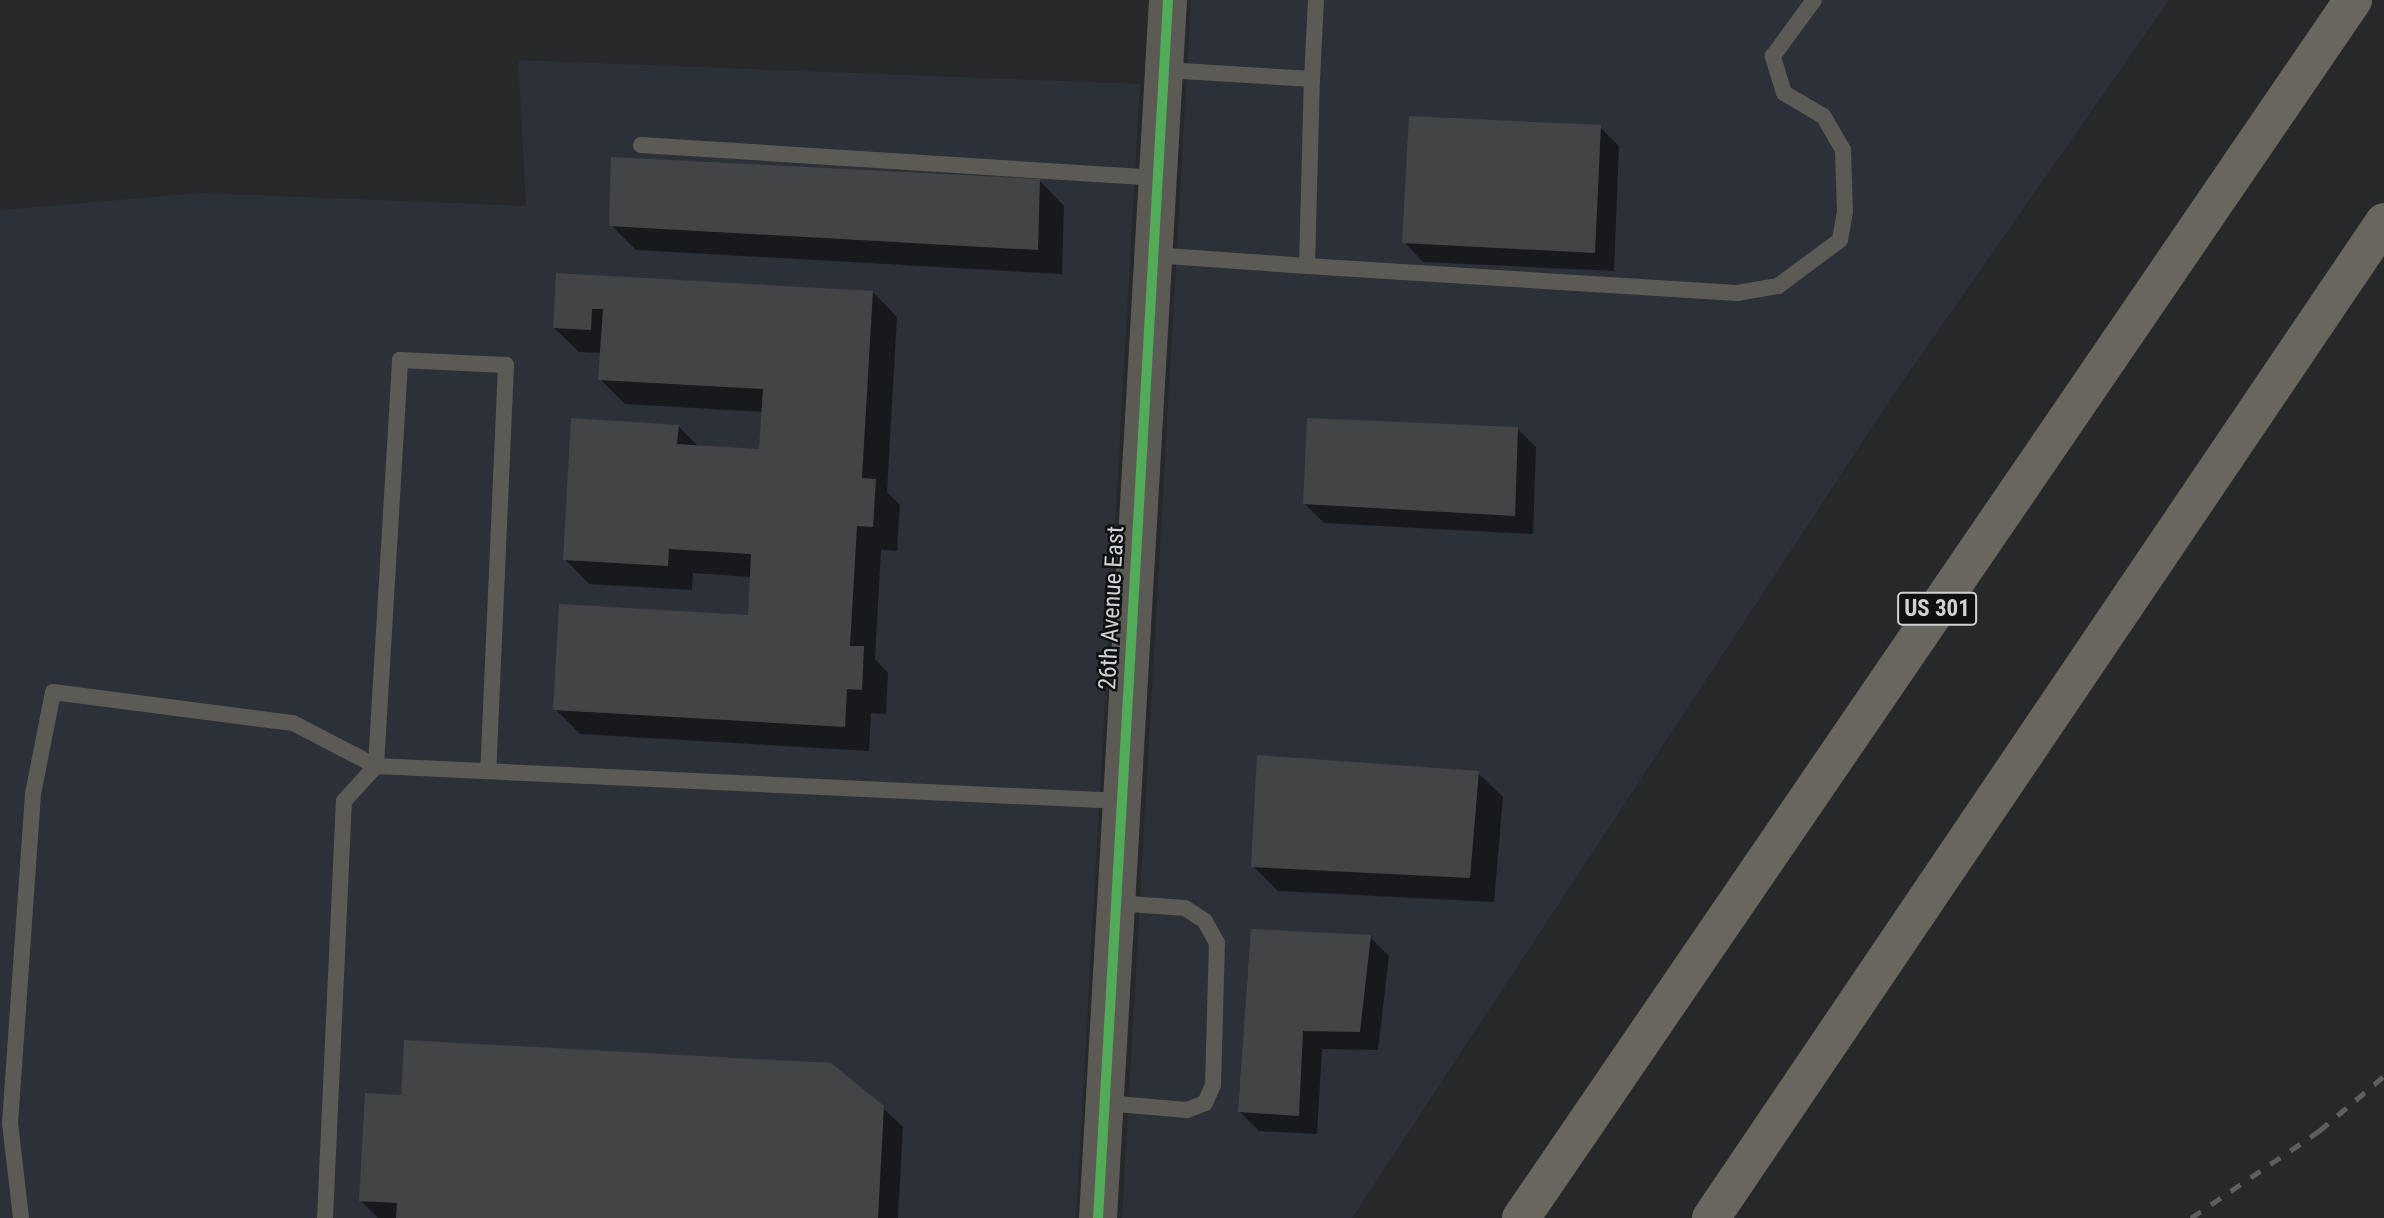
<!DOCTYPE html>
<html>
<head>
<meta charset="utf-8">
<style>
  body { margin:0 }
  #map { position:relative; width:2384px; height:1218px; overflow:hidden; background:#26282a; font-family:"Roboto Condensed",sans-serif }
  div>[style] { position:absolute }
  .built>* { inset:0; background:#2c3038 }
  .shadow>* { inset:0; background:#0007 }
  .building>* { inset:0; background:#434446 }
  .service>* { height:16px; margin:-8px; padding:0 8px; transform-origin:8px; border-radius:8px; background:#5c5a55 }
  .tertiary>* { height:38px; margin:-19px; padding:0 19px; transform-origin:19px; border-radius:19px; background:#5c5a55 }
  .primary>* { height:38px; margin:-19px; padding:0 19px; transform-origin:19px; border-radius:19px; background:#68665d }
  .rail>* { height:5px; margin-top:-2.5px; transform-origin:0; background:repeating-linear-gradient(90deg,#5d5e5d 0 12px,transparent 0 24px) }
  .cycleway>* { height:10px; margin:-5px; padding:0 5px; transform-origin:5px; border-radius:5px; background:#51ab58 }
  span { translate:-50% -50%; white-space:nowrap; text-align:center; line-height:1.15; -webkit-text-stroke:5px #0f1012; paint-order:stroke }
  .shield-label span { padding:2px 5px; background:#0f1012; border:2px solid; border-radius:5px; -webkit-text-stroke-width:0 }
  .shield-label { font-size:23px; color:#d0d2d4; font-weight:700 }
  .street-label { font-size:24px; color:#d0d2d4 }
</style>
</head>
<body>
<div id="map">
  <div class="built">
    <div style="clip-path:polygon(1191px 0,2169px 0,1896px 391px,1352px 1218px,1122px 1218px)"></div>
    <div style="clip-path:polygon(518px 60px,1140px 84px,1076px 1218px,0 1218px,0 210px,201px 193px,526px 206px)"></div>
  </div>
  <div class="shadow">
    <div style="clip-path:polygon(1600px 127px,1619px 146px,1614px 271px,1423px 262px,1404px 242px)"></div>
    <div style="clip-path:polygon(1040px 181px,1064px 206px,1062px 274px,636px 250px,611px 225px)"></div>
    <div style="clip-path:polygon(558px 275px,873px 292px,897px 317px,887px 492px,900px 505px,897px 551px,881px 550px,875px 659px,888px 673px,886px 714px,871px 713px,869px 751px,580px 734px,555px 709px,749px 617px,752px 577px,693px 573px,692px 590px,589px 584px,565px 559px,678px 426px,699px 447px,761px 451px,763px 412px,625px 404px,600px 379px,602px 353px,579px 352px,554px 328px)"></div>
    <div style="clip-path:polygon(1517px 428px,1536px 447px,1533px 534px,1324px 523px,1305px 504px)"></div>
    <div style="clip-path:polygon(1478px 773px,1503px 797px,1494px 902px,1278px 891px,1253px 866px)"></div>
    <div style="clip-path:polygon(1370px 937px,1389px 956px,1378px 1050px,1322px 1049px,1317px 1134px,1259px 1131px,1240px 1112px)"></div>
    <div style="clip-path:polygon(883px 1108px,903px 1127px,898px 1218px,378px 1218px,361px 1201px)"></div>
  </div>
  <div class="building">
    <div style="clip-path:polygon(1409px 116px,1601px 125px,1595px 253px,1402px 243px)"></div>
    <div style="clip-path:polygon(611px 157px,1040px 179px,1038px 250px,609px 226px)"></div>
    <div style="clip-path:polygon(556px 273px,873px 291px,862px 478px,876px 479px,873px 527px,857px 526px,850px 646px,864px 646px,862px 690px,847px 689px,845px 727px,553px 710px,559px 604px,748px 615px,751px 554px,669px 549px,668px 566px,563px 560px,571px 418px,679px 425px,677px 444px,759px 449px,763px 389px,598px 380px,603px 309px,592px 309px,591px 330px,553px 328px)"></div>
    <div style="clip-path:polygon(1307px 418px,1518px 427px,1515px 516px,1303px 504px)"></div>
    <div style="clip-path:polygon(1257px 755px,1479px 771px,1470px 878px,1251px 867px)"></div>
    <div style="clip-path:polygon(1251px 929px,1371px 935px,1360px 1032px,1303px 1031px,1299px 1116px,1238px 1112px)"></div>
    <div style="clip-path:polygon(404px 1040px,831px 1063px,884px 1106px,878px 1218px,396px 1218px,397px 1203px,359px 1201px,365px 1093px,401px 1095px)"></div>
  </div>
  <div class="service">
    <div style="left:1312px;top:79px;width:79px;rotate:-87.1deg"></div>
    <div style="left:641px;top:145px;width:518px;rotate:3.65deg"></div>
    <div style="left:1153px;top:255px;width:154px;rotate:4.1deg"></div>
    <div style="left:1307px;top:266px;width:187px;rotate:-88.5deg"></div>
    <div style="left:1312px;top:79px;width:148px;rotate:-176.5deg"></div>
    <div style="left:1307px;top:266px;width:431px;rotate:3.6deg"></div>
    <div style="left:1737px;top:293px;width:42px;rotate:-9.7deg"></div>
    <div style="left:1778px;top:286px;width:77px;rotate:-36.6deg"></div>
    <div style="left:1840px;top:240px;width:29px;rotate:-80deg"></div>
    <div style="left:1845px;top:211px;width:61px;rotate:-91.9deg"></div>
    <div style="left:1843px;top:150px;width:39px;rotate:-120deg"></div>
    <div style="left:1823px;top:116px;width:45px;rotate:-149.5deg"></div>
    <div style="left:1784px;top:93px;width:39px;rotate:-107deg"></div>
    <div style="left:1773px;top:56px;width:69px;rotate:-53.8deg"></div>
    <div style="left:1105px;top:1103px;width:82px;rotate:4.9deg"></div>
    <div style="left:1187px;top:1110px;width:19px;rotate:-21deg"></div>
    <div style="left:1205px;top:1103px;width:20px;rotate:-66deg"></div>
    <div style="left:1213px;top:1085px;width:142px;rotate:-88.4deg"></div>
    <div style="left:1217px;top:943px;width:25px;rotate:-119deg"></div>
    <div style="left:1205px;top:921px;width:24px;rotate:-147deg"></div>
    <div style="left:1185px;top:908px;width:69px;rotate:-175.9deg"></div>
    <div style="left:21px;top:1218px;width:96px;rotate:-96.6deg"></div>
    <div style="left:10px;top:1123px;width:330px;rotate:-86deg"></div>
    <div style="left:33px;top:794px;width:104px;rotate:-78.9deg"></div>
    <div style="left:53px;top:692px;width:242px;rotate:7.4deg"></div>
    <div style="left:293px;top:723px;width:93px;rotate:27.4deg"></div>
    <div style="left:376px;top:766px;width:407px;rotate:-86.6deg"></div>
    <div style="left:400px;top:360px;width:106px;rotate:2.7deg"></div>
    <div style="left:506px;top:365px;width:405px;rotate:92.5deg"></div>
    <div style="left:325px;top:1218px;width:417px;rotate:-87.4deg"></div>
    <div style="left:344px;top:801px;width:47px;rotate:-47.6deg"></div>
    <div style="left:376px;top:766px;width:747px;rotate:2.69deg"></div>
  </div>
  <div class="tertiary">
    <div style="left:1098px;top:1218px;width:1220px;rotate:-86.71deg"></div>
  </div>
  <div class="primary">
    <div style="left:1521px;top:1218px;width:1475px;rotate:-55.66deg"></div>
    <div style="left:1711px;top:1218px;width:1202px;rotate:-55.95deg"></div>
  </div>
  <div class="rail">
    <div style="left:2191px;top:1218px;width:155px;rotate:-34.2deg"></div>
    <div style="left:2319px;top:1131px;width:85px;rotate:-40.2deg"></div>
  </div>
  <div class="cycleway">
    <div style="left:1098px;top:1218px;width:1220px;rotate:-86.71deg"></div>
  </div>
  <div class="shield-label">
    <span style="left:1937px;top:609px">US 301</span>
  </div>
  <div class="street-label">
    <span style="left:1112px;top:608px;rotate:-87deg">26th Avenue East</span>
  </div>
</div>
</body>
</html>
